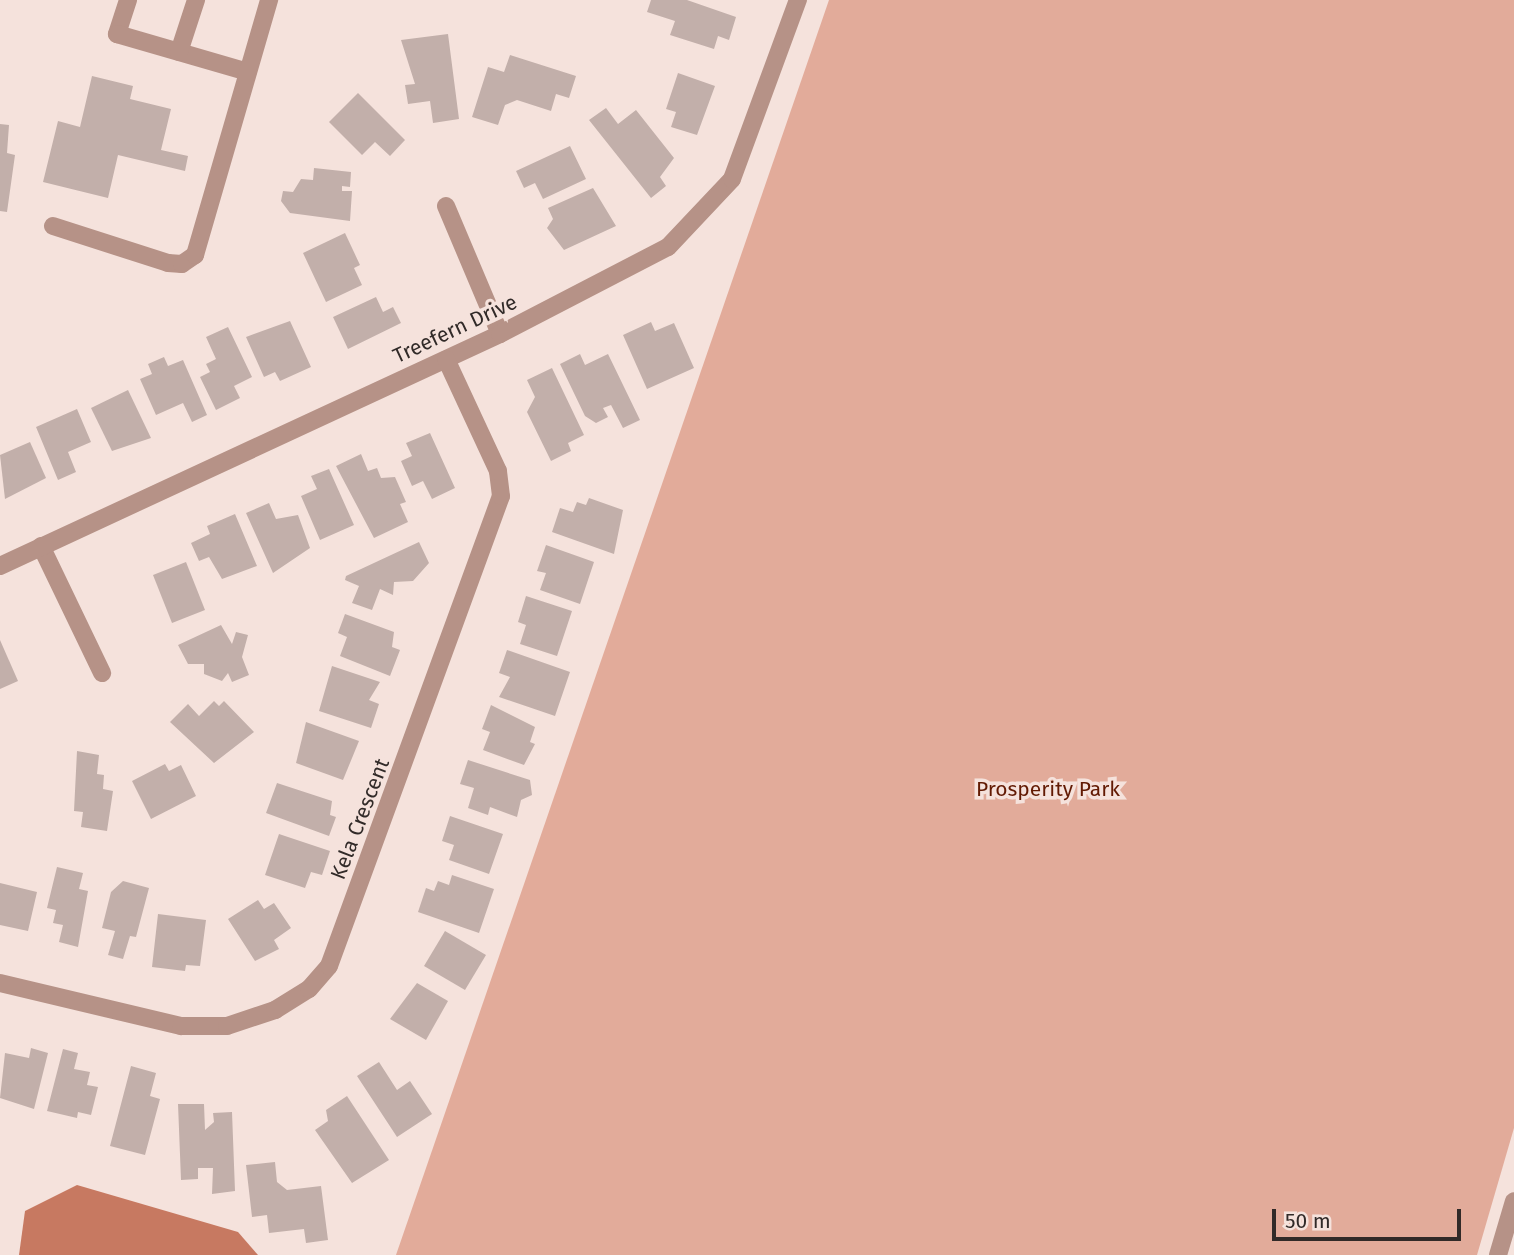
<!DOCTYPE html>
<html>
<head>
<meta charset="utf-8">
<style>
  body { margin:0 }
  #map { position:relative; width:1514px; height:1255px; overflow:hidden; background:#f5e2dc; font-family:"Fira Sans",sans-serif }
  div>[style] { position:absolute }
  .green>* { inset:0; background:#e2ab9a }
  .water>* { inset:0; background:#c77961 }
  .building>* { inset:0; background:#c2afaa }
  .minor>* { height:18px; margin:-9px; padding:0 9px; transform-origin:9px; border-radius:9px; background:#b69287 }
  span { translate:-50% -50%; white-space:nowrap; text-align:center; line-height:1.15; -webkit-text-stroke:7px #f5e2dc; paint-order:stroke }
  .street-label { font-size:21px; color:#312a28 }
  .park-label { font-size:21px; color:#621a03 }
  .scale { position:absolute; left:1272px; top:1209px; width:189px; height:32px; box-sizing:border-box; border:4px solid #312a28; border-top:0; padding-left:9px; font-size:21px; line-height:24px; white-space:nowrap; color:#312a28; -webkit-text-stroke:5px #f5e2dc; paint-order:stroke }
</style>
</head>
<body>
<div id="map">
  <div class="green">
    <div style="clip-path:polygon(829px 0,1514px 0,1514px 1128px,1477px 1255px,396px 1255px)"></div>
  </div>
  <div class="water">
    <div style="clip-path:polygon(77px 1185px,238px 1232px,258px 1255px,19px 1255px,25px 1211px)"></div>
  </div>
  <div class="building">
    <div style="clip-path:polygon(651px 0,687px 0,736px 17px,729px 40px,718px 36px,714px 49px,670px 35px,675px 21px,647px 12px)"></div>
    <div style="clip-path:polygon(448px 34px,459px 119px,433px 123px,430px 101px,408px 104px,405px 85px,415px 84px,401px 40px)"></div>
    <div style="clip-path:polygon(510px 55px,576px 76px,569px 98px,556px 94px,551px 111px,517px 100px,505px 105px,498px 125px,472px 117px,488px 67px,504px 72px)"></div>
    <div style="clip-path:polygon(678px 73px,715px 86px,697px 135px,671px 127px,676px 112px,666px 109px)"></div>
    <div style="clip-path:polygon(92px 76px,133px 86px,130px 99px,171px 109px,161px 150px,188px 156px,185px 171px,118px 155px,108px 198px,43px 182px,58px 121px,80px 127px)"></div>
    <div style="clip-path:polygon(358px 93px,405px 140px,390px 156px,375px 142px,362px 155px,329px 122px)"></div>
    <div style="clip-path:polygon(606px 108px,618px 124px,636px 110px,674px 158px,660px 177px,666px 186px,651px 198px,589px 120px)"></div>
    <div style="clip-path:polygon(0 124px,9px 125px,7px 153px,15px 155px,7px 212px,0 211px)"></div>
    <div style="clip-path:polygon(570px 146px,586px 179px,543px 199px,535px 183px,524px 188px,516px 171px)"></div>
    <div style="clip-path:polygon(314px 168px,351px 172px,350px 187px,342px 186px,342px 191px,352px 191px,350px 221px,290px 213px,281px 201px,283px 191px,293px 192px,301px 179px,313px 180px)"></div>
    <div style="clip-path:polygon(593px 188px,616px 226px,564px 250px,547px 228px,553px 219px,548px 208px)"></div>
    <div style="clip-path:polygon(345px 233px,360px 265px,354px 268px,362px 285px,326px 302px,303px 253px)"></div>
    <div style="clip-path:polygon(376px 297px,383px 312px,393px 307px,401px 323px,348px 349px,333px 317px)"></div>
    <div style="clip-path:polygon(290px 321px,311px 367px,280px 381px,275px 372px,264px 377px,246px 337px)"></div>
    <div style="clip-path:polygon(651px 322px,655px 331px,674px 323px,694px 368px,647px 389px,623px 335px)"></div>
    <div style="clip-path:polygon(228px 327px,252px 377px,234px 386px,240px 398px,216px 410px,200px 377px,210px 372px,206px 364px,216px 359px,206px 337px)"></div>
    <div style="clip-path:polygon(580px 354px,585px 365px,608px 354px,640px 420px,623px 428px,611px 405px,603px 408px,608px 417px,596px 423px,585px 416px,560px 364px)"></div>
    <div style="clip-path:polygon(164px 357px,168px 366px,183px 360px,207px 415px,192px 422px,183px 403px,156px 415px,140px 379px,152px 374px,148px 364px)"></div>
    <div style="clip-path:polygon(552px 368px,584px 435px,568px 443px,571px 451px,551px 461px,527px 412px,535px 397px,527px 380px)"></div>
    <div style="clip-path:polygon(128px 390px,151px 438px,112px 451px,91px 408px)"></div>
    <div style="clip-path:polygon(77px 409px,91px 442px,68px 452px,76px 472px,58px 480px,36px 427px)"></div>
    <div style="clip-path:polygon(430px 433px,455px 488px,432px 499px,423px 481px,412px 486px,401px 461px,412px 456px,406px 443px)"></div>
    <div style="clip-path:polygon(30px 442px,46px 478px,5px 499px,0 455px)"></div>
    <div style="clip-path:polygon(361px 454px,368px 471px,377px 468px,381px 478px,395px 477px,406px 502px,400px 504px,408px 522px,374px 538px,336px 466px)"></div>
    <div style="clip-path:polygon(329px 469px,354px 525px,320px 540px,301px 496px,317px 489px,311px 476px)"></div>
    <div style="clip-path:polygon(589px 498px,623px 510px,614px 554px,552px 532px,560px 508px,573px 512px,577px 502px,586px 505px)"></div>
    <div style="clip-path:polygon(269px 503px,276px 519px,298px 515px,310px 548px,273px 573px,246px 513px)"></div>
    <div style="clip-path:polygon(235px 514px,257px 566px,222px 579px,209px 557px,199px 561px,191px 543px,210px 534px,207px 526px)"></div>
    <div style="clip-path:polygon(419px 542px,429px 563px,413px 581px,394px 582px,393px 595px,380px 589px,372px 610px,352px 603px,359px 586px,345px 580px,346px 576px)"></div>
    <div style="clip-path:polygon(546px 545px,594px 562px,580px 604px,540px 590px,546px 573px,537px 571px)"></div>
    <div style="clip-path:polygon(186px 562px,205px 610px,172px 623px,153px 575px)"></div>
    <div style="clip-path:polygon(526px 596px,572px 611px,557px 656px,520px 644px,526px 625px,518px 622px)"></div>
    <div style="clip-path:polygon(345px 614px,394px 632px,392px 647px,400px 650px,390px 676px,340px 656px,347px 637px,338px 633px)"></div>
    <div style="clip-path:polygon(221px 625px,232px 644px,236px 632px,248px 635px,242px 657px,249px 675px,232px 682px,228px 673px,222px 681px,204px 674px,204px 664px,188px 664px,178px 645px)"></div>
    <div style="clip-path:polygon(0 640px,18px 681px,0 689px)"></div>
    <div style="clip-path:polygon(507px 650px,570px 672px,555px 716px,499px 697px,510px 677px,499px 673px)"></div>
    <div style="clip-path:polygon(332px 666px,380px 682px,369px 700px,379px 704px,371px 728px,319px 711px)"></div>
    <div style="clip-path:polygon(214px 701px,219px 706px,224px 701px,254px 732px,214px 763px,170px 722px,188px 704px,199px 716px)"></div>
    <div style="clip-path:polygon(491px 705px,535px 727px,530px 742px,535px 744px,524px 765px,483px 750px,490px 732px,482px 729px)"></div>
    <div style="clip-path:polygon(306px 722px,359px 741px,343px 780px,296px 763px)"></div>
    <div style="clip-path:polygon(77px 751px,99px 755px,97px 774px,104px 775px,103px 789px,113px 791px,107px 831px,81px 827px,83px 812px,74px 811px)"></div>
    <div style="clip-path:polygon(468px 760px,530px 780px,532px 795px,521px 800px,517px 817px,490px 807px,488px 815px,468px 808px,474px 788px,460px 784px)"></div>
    <div style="clip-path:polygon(165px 764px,169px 771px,181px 765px,196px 796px,151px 819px,132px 781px)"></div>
    <div style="clip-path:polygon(277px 783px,332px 801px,330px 815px,336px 817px,329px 836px,266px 813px)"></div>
    <div style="clip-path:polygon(450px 816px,503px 834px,489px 874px,449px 860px,454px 845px,442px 841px)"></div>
    <div style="clip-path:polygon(279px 834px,330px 851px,322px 875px,311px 872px,305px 888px,265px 875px)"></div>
    <div style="clip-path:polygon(57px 867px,83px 873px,79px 889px,88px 891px,78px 947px,59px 942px,63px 925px,53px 923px,56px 910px,47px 908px)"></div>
    <div style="clip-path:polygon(452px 875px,494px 889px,479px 933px,418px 912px,426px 888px,434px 891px,438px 881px,449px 885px)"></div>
    <div style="clip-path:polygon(123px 881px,149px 888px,136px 937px,130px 936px,123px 959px,108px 955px,115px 931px,102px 928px,111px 892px)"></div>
    <div style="clip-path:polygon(0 883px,37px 892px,28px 931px,0 925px)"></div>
    <div style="clip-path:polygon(258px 900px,264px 909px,274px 903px,291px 928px,274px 940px,279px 949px,255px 961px,228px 919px)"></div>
    <div style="clip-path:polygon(158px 914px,206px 920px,200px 966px,186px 965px,185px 971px,152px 967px)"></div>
    <div style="clip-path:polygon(445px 931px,486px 955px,465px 990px,424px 966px)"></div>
    <div style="clip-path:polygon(417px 983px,448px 1001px,426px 1040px,390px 1019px)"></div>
    <div style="clip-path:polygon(31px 1048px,48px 1053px,34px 1109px,0 1098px,5px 1053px,29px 1058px)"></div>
    <div style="clip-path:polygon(63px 1049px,78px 1053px,74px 1069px,90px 1072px,87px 1085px,98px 1087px,91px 1115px,78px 1112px,77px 1118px,47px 1111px)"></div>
    <div style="clip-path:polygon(379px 1062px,397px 1090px,410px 1081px,432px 1114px,397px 1137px,357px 1076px)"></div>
    <div style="clip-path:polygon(131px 1066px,156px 1073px,150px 1096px,160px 1099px,145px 1155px,110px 1146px)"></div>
    <div style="clip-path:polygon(347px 1096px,389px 1160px,352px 1183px,315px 1130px,328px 1121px,326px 1110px)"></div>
    <div style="clip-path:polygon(178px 1104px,204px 1104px,205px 1130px,214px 1122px,213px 1113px,232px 1112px,235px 1191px,212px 1194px,213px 1168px,198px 1168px,198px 1179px,181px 1180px)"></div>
    <div style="clip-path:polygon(275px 1162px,277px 1182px,287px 1190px,321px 1186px,328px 1240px,306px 1243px,304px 1229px,269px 1233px,267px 1215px,252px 1217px,246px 1165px)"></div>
  </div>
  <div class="minor">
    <div style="left:128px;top:0;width:36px;rotate:108deg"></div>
    <div style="left:117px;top:34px;width:136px;rotate:16.2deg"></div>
    <div style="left:179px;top:52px;width:55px;rotate:-71.9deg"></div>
    <div style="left:446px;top:206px;width:139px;rotate:67.1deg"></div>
    <div style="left:53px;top:226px;width:121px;rotate:17.8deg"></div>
    <div style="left:168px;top:263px;width:14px;rotate:4deg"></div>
    <div style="left:182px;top:264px;width:16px;rotate:-35deg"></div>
    <div style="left:195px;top:255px;width:266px;rotate:-73.8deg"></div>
    <div style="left:41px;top:546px;width:141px;rotate:64.3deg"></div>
    <div style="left:0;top:566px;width:551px;rotate:-24.89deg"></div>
    <div style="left:500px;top:334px;width:189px;rotate:-27.4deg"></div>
    <div style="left:668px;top:247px;width:93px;rotate:-46.7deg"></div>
    <div style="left:732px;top:179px;width:191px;rotate:-69.8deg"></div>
    <div style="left:0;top:983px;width:186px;rotate:13.4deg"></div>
    <div style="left:181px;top:1026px;width:46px"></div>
    <div style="left:227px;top:1026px;width:51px;rotate:-18.4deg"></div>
    <div style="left:275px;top:1010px;width:40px;rotate:-32deg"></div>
    <div style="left:309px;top:989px;width:30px;rotate:-49deg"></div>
    <div style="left:329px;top:966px;width:500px;rotate:-69.9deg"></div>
    <div style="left:501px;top:496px;width:25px;rotate:-97deg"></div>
    <div style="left:498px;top:471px;width:123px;rotate:-114.9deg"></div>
    <div style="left:1498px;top:1255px;width:56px;rotate:-73.5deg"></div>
  </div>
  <div class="street-label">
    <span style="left:455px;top:329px;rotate:-25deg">Treefern Drive</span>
    <span style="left:360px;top:819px;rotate:-69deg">Kela Crescent</span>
  </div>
  <div class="park-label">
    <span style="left:1048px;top:789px">Prosperity Park</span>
  </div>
  <div class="scale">50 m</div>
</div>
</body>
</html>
